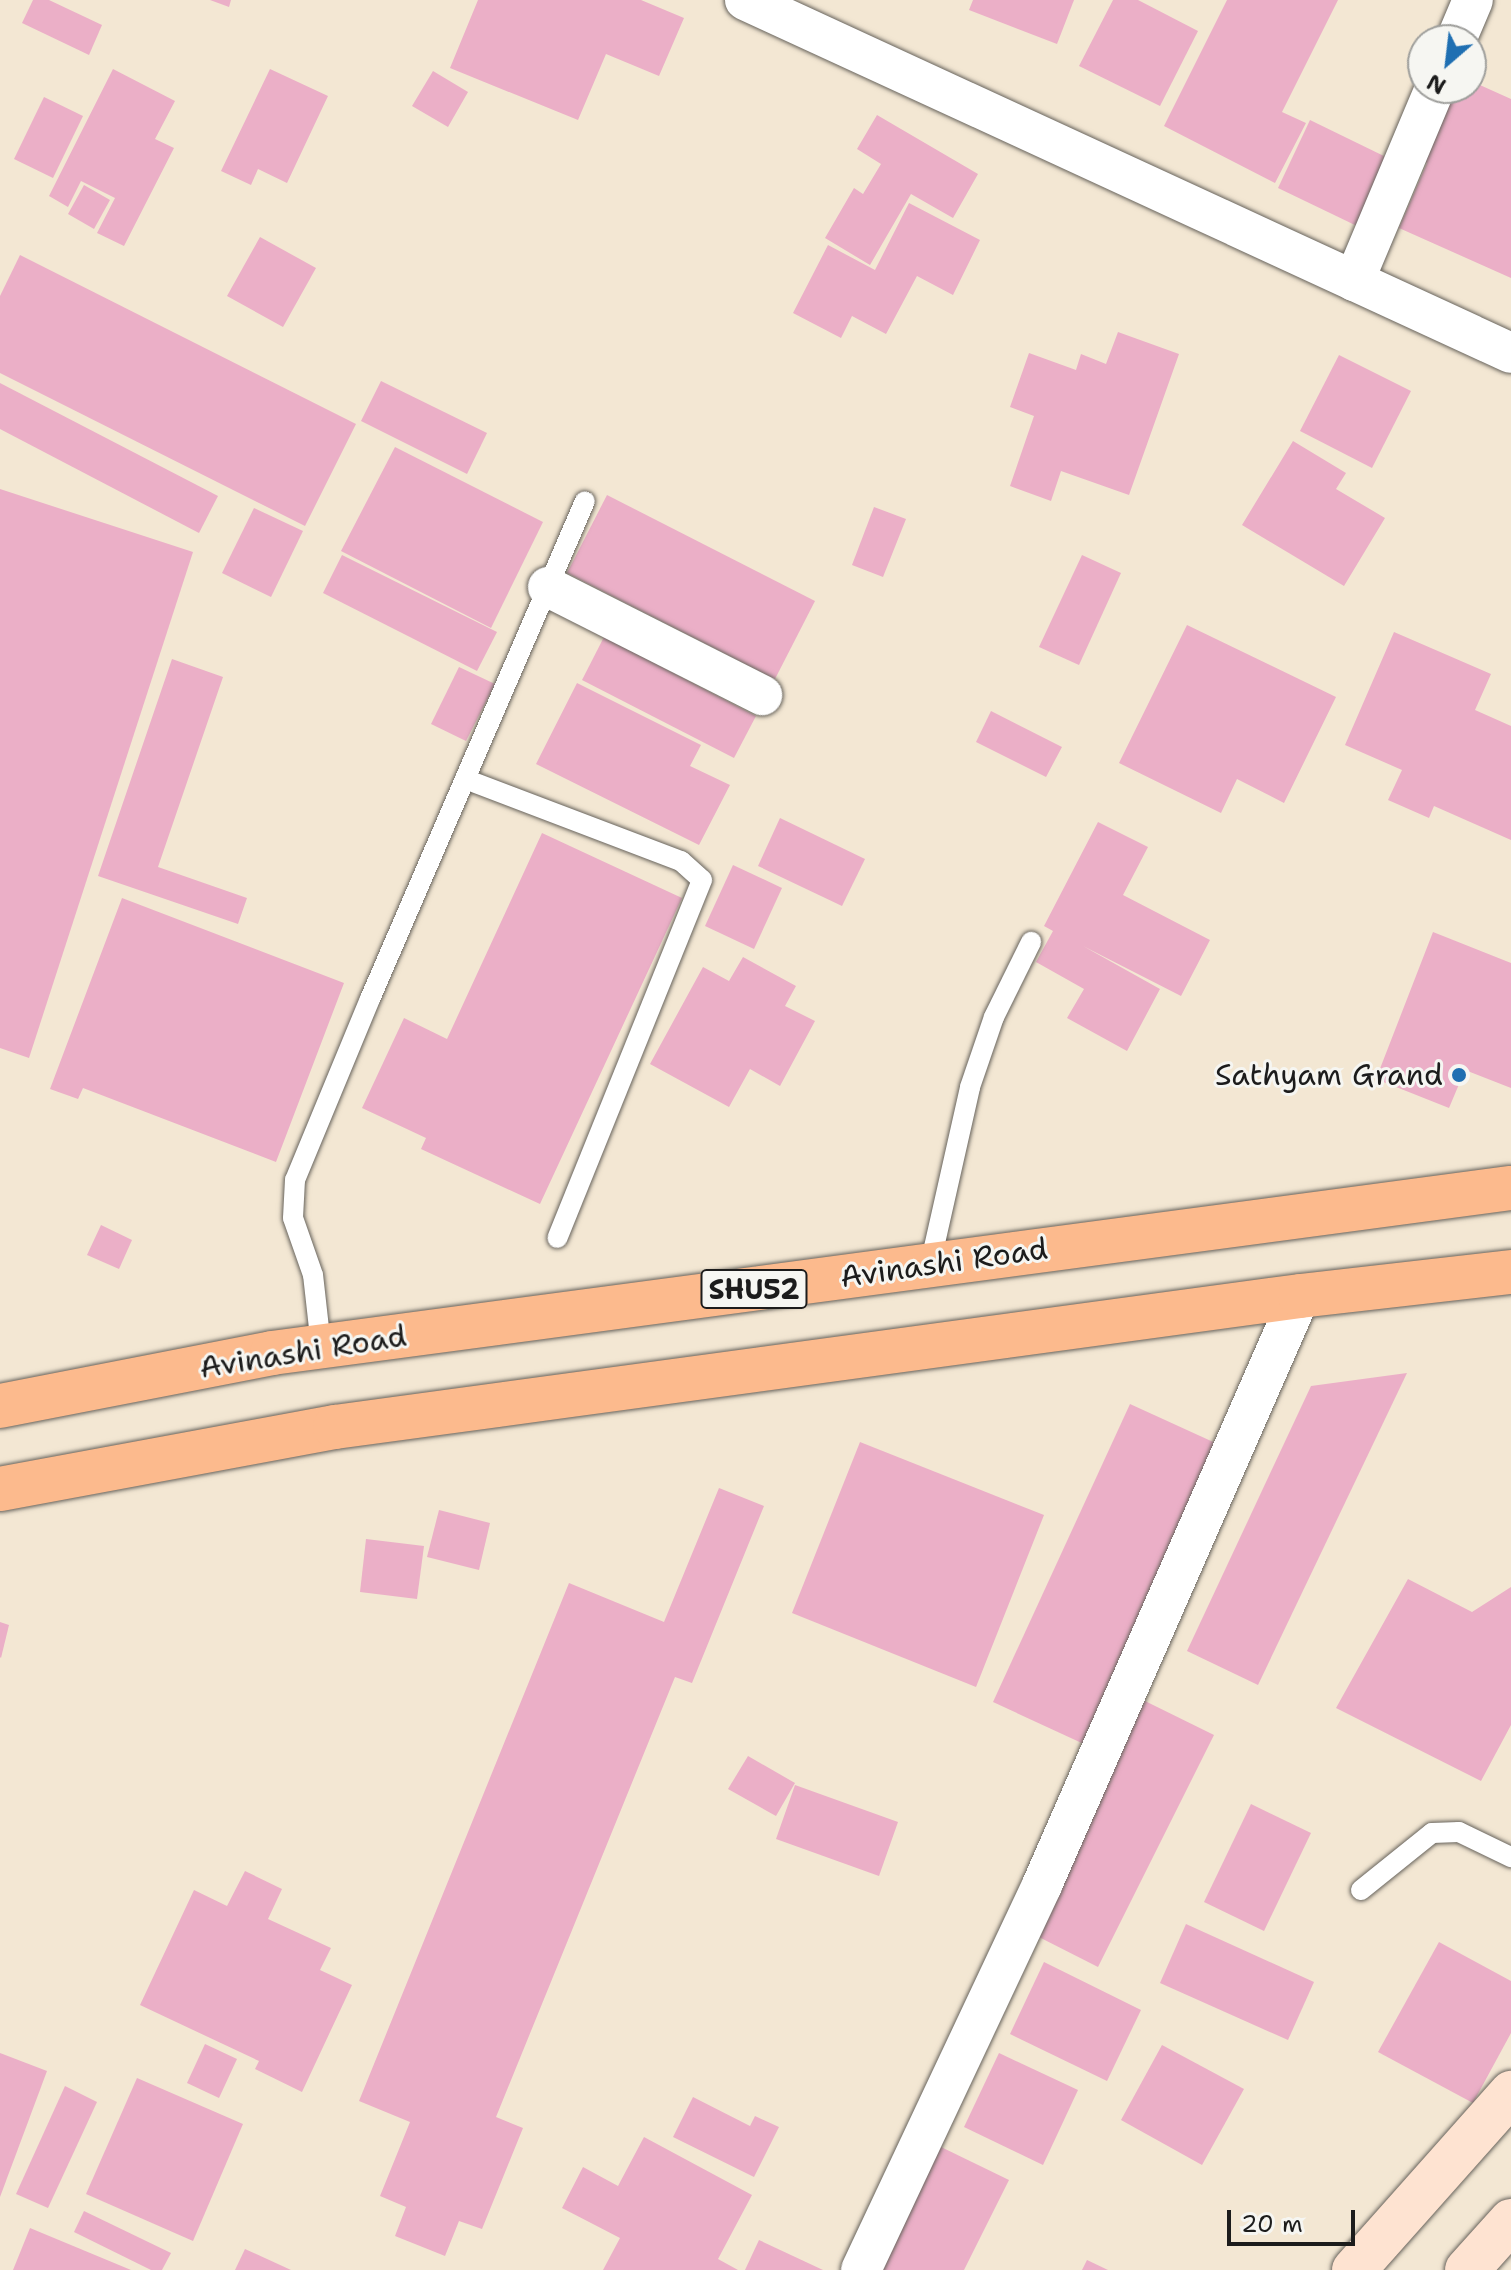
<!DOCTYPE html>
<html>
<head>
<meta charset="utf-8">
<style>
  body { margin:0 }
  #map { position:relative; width:1511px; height:2270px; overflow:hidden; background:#f3e7d3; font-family:"Shantell Sans",sans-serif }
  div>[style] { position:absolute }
  .building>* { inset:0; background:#ebafc7 }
  .roads { filter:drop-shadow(0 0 2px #67635c) drop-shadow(0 0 2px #67635c) }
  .lane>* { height:20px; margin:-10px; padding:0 10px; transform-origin:10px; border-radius:10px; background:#fff }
  .street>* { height:40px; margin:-20px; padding:0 20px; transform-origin:20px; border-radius:20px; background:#fff }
  .secondary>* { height:44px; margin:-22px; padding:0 22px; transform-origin:22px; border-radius:22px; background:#fee3d1 }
  .primary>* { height:44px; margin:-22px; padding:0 22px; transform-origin:22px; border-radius:22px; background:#fcba8d }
  .dots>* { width:22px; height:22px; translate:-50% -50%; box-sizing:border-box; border:4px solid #f6f6f2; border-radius:50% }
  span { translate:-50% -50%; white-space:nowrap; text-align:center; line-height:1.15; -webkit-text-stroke:6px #f6f6f2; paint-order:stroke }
  .shield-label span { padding:2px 6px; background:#f6f6f2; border:2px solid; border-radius:6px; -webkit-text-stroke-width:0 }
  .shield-label { font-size:28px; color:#1c1c1c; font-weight:700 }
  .poi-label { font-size:30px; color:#1c1c1c }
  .right { translate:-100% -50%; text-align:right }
  .street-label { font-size:30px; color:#1c1c1c }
  .north { position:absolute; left:1407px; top:24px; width:80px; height:80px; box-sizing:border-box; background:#f6f6f2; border:2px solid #9f9f9c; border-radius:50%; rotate:208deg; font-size:22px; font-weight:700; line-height:32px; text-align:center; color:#1c1c1c }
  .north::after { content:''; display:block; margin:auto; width:28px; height:36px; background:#1f6fb2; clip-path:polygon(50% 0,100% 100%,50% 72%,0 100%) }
  .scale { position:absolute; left:1227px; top:2210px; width:128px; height:36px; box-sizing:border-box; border:4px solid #1c1c1c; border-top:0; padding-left:10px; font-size:24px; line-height:28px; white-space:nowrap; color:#1c1c1c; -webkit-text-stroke:6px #f6f6f2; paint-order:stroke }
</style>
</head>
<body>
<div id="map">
  <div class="building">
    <div style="clip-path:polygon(33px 0,49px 0,102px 25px,89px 55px,22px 23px)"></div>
    <div style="clip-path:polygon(210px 0,231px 0,229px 7px)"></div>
    <div style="clip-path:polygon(478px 0,641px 0,684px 18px,659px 76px,606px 54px,578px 120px,450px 68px)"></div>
    <div style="clip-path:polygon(973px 0,1074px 0,1057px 44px,969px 10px)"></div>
    <div style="clip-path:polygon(1113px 0,1138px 0,1198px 31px,1160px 106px,1079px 66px)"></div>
    <div style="clip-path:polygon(1227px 0,1338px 0,1282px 112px,1306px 123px,1275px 183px,1164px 126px)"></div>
    <div style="clip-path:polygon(113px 69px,175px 101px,155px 139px,174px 148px,124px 246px,97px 233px,115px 198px,81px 181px,68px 207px,49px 196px)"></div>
    <div style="clip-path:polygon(270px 69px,328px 96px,287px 183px,258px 169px,251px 185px,221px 171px)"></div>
    <div style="clip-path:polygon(433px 71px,468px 92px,448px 127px,412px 106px)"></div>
    <div style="clip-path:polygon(1471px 81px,1511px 99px,1511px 278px,1399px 228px,1427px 163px,1417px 159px,1449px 88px,1471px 88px)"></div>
    <div style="clip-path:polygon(44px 97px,83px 116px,53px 178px,14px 159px)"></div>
    <div style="clip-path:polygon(877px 115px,978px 174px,953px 218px,911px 194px,870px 265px,825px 238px,854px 188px,863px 194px,881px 164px,857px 149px)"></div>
    <div style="clip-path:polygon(1310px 120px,1390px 159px,1357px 226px,1278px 188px)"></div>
    <div style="clip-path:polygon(84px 185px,110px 200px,94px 229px,68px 214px)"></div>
    <div style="clip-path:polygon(909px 203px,980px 240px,953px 295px,917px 276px,886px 334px,852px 316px,841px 338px,793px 313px,828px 245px,875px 270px)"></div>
    <div style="clip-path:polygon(260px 237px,316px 268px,283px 327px,227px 296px)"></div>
    <div style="clip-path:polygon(20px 255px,356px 424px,305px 526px,0 373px,0 296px)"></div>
    <div style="clip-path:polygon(1118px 332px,1179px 354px,1129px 495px,1061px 471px,1051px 501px,1010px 486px,1034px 416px,1010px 407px,1029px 353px,1076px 370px,1081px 354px,1106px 364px)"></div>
    <div style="clip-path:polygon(1339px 355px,1411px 391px,1372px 468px,1300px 431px)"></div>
    <div style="clip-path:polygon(381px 381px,487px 433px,467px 474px,361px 421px)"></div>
    <div style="clip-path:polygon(0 383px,218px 496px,199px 533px,0 429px)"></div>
    <div style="clip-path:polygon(1293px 441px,1346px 473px,1336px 489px,1385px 518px,1344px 586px,1242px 525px)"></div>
    <div style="clip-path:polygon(395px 447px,543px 522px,491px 628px,341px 551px)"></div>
    <div style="clip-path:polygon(0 489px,193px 552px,29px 1058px,0 1048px)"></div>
    <div style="clip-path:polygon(607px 495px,815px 601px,775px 679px,567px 573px)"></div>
    <div style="clip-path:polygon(874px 507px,906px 519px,883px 577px,852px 565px)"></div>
    <div style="clip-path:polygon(254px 508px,303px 531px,271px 597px,222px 573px)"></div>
    <div style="clip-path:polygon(342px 555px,497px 632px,477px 671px,323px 593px)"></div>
    <div style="clip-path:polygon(1082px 555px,1121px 573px,1079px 665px,1039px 647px)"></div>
    <div style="clip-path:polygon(1187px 625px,1336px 697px,1284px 803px,1237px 779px,1221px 813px,1119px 763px)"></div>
    <div style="clip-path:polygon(1394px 632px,1491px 674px,1475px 710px,1511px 726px,1511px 840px,1434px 806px,1429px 818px,1388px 800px,1402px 770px,1345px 745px)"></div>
    <div style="clip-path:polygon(604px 637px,756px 716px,734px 758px,582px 680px)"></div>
    <div style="clip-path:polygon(172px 659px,223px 677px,158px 867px,247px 898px,238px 924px,98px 876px)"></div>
    <div style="clip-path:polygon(459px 667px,495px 684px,466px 741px,431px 724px)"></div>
    <div style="clip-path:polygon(577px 683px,701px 745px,690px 766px,730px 785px,699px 845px,536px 764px)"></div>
    <div style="clip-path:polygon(991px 711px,1062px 747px,1046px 777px,976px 742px)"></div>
    <div style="clip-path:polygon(780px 818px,865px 859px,842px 906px,758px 866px)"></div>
    <div style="clip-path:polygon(1098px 822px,1148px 847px,1123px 895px,1210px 940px,1181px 996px,1083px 946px,1160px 989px,1127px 1051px,1067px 1018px,1084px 989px,1036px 962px,1053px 931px,1044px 926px)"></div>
    <div style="clip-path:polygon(542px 833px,682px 898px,540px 1204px,421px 1149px,426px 1138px,362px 1108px,404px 1018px,447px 1039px)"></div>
    <div style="clip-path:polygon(733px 865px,782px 888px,754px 949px,705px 926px)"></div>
    <div style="clip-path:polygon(122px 898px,344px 983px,276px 1162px,83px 1088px,78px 1099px,50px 1089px)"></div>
    <div style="clip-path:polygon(1433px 932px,1511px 963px,1511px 1088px,1465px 1070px,1449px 1108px,1376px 1079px)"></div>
    <div style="clip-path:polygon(743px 957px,796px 986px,785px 1006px,815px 1021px,780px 1086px,750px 1069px,729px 1107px,650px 1064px,703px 967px,729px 981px)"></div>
    <div style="clip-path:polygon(101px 1225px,132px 1240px,119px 1269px,87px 1255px)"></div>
    <div style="clip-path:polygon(1407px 1373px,1258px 1685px,1187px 1651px,1311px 1386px)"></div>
    <div style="clip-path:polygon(1130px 1404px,1222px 1446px,1086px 1745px,993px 1702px)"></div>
    <div style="clip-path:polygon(860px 1442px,1044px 1515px,976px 1687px,792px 1613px)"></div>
    <div style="clip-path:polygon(719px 1488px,764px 1506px,692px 1683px,675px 1677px,496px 2117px,523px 2128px,482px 2229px,459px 2221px,445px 2256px,395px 2236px,406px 2207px,380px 2196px,410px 2122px,359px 2101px,569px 1583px,664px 1622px)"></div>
    <div style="clip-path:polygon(439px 1510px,490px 1523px,479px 1570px,427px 1557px)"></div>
    <div style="clip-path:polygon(366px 1539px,424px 1546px,417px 1599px,360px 1592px)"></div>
    <div style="clip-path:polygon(1408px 1579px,1472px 1612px,1511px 1587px,1511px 1725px,1481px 1781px,1336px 1708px)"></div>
    <div style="clip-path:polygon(0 1622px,9px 1625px,1px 1658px,0 1657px)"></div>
    <div style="clip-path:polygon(1145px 1701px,1214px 1735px,1098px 1967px,1029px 1932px)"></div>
    <div style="clip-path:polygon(748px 1756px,795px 1783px,776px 1816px,728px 1789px)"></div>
    <div style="clip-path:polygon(795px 1785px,898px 1822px,879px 1876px,776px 1839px)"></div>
    <div style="clip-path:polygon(1251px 1804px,1311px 1833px,1264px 1931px,1204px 1902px)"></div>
    <div style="clip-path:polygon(245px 1871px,282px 1889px,268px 1919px,331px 1948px,320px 1970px,352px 1985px,302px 2092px,255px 2069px,259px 2061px,140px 2005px,194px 1890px,227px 1906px)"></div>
    <div style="clip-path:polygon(1186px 1924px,1314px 1982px,1288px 2040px,1160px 1983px)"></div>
    <div style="clip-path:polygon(1439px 1942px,1511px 1981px,1511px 2033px,1473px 2103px,1378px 2052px)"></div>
    <div style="clip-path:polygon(1044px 1962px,1141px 2010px,1107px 2081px,1010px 2034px)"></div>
    <div style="clip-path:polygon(205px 2044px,237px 2059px,219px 2098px,187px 2083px)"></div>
    <div style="clip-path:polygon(1162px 2045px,1244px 2089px,1202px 2165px,1121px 2120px)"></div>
    <div style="clip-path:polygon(0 2053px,47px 2071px,0 2197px)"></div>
    <div style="clip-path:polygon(999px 2053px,1078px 2090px,1043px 2165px,964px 2127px)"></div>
    <div style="clip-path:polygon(137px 2078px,243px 2124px,193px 2241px,86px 2194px)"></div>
    <div style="clip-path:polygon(65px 2086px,97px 2102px,48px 2208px,16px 2194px)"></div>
    <div style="clip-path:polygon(693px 2097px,750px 2126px,755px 2116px,779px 2127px,754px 2177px,673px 2137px)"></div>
    <div style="clip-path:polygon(644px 2137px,752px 2195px,718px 2259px,738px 2270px,603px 2270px,620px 2238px,562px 2208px,583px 2167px,618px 2186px)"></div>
    <div style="clip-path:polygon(939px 2146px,1009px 2180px,964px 2270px,878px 2270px)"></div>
    <div style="clip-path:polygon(84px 2211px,171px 2253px,162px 2270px,151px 2270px,74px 2232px)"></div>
    <div style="clip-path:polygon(30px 2228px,131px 2270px,13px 2270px)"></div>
    <div style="clip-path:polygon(759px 2240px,823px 2270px,745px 2270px)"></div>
    <div style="clip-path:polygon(245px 2249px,291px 2270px,235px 2270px)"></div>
    <div style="clip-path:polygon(1087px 2260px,1108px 2270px,1082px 2270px)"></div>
  </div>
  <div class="roads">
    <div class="lane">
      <div style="left:465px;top:779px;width:231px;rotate:20.8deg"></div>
      <div style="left:681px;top:861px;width:28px;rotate:42deg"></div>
      <div style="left:702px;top:880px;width:386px;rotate:112deg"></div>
      <div style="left:930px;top:1265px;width:182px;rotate:-77.3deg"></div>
      <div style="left:970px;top:1087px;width:74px;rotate:-71.1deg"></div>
      <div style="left:994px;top:1017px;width:84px;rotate:-63.7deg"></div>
      <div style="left:321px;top:1346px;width:71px;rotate:-96.4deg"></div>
      <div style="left:313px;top:1275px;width:60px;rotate:-109.3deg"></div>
      <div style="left:293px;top:1218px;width:38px;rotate:-87deg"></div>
      <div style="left:295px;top:1180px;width:196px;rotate:-67.5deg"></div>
      <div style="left:370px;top:999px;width:542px;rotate:-66.65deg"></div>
      <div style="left:1361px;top:1890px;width:91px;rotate:-38.8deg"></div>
      <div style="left:1432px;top:1833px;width:27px;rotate:-2deg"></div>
      <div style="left:1459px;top:1832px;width:58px;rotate:25.7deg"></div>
    </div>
    <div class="street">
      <div style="left:745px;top:0;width:843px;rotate:24.74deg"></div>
      <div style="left:1456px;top:40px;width:43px;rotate:-67deg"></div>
      <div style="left:1354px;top:281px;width:209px;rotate:-67.2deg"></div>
      <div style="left:548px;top:587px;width:240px;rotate:26.8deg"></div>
      <div style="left:861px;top:2270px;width:425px;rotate:-64.8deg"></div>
      <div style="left:1042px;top:1885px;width:643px;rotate:-66.35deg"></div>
    </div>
    <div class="secondary">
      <div style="left:1354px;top:2270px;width:237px;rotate:-48.4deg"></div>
      <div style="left:1467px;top:2270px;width:66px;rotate:-48.1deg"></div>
    </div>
    <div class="primary">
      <div style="left:0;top:1406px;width:277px;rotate:-11deg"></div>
      <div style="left:272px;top:1353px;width:1250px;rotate:-7.59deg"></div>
      <div style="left:0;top:1489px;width:341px;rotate:-10.5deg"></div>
      <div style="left:335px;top:1427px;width:974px;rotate:-7.73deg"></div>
      <div style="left:1300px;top:1296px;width:212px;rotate:-6.5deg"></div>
    </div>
  </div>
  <div class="dots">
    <div style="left:1459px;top:1075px;background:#1f6fb2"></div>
  </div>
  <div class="shield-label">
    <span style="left:754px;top:1289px">SHU52</span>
  </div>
  <div class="poi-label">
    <span class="right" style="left:1443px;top:1075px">Sathyam Grand</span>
  </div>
  <div class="street-label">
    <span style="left:944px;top:1263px;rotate:-8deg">Avinashi Road</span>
    <span style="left:303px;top:1352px;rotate:-9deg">Avinashi Road</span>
  </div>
  <div class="north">N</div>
  <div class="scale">20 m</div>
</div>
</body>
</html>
